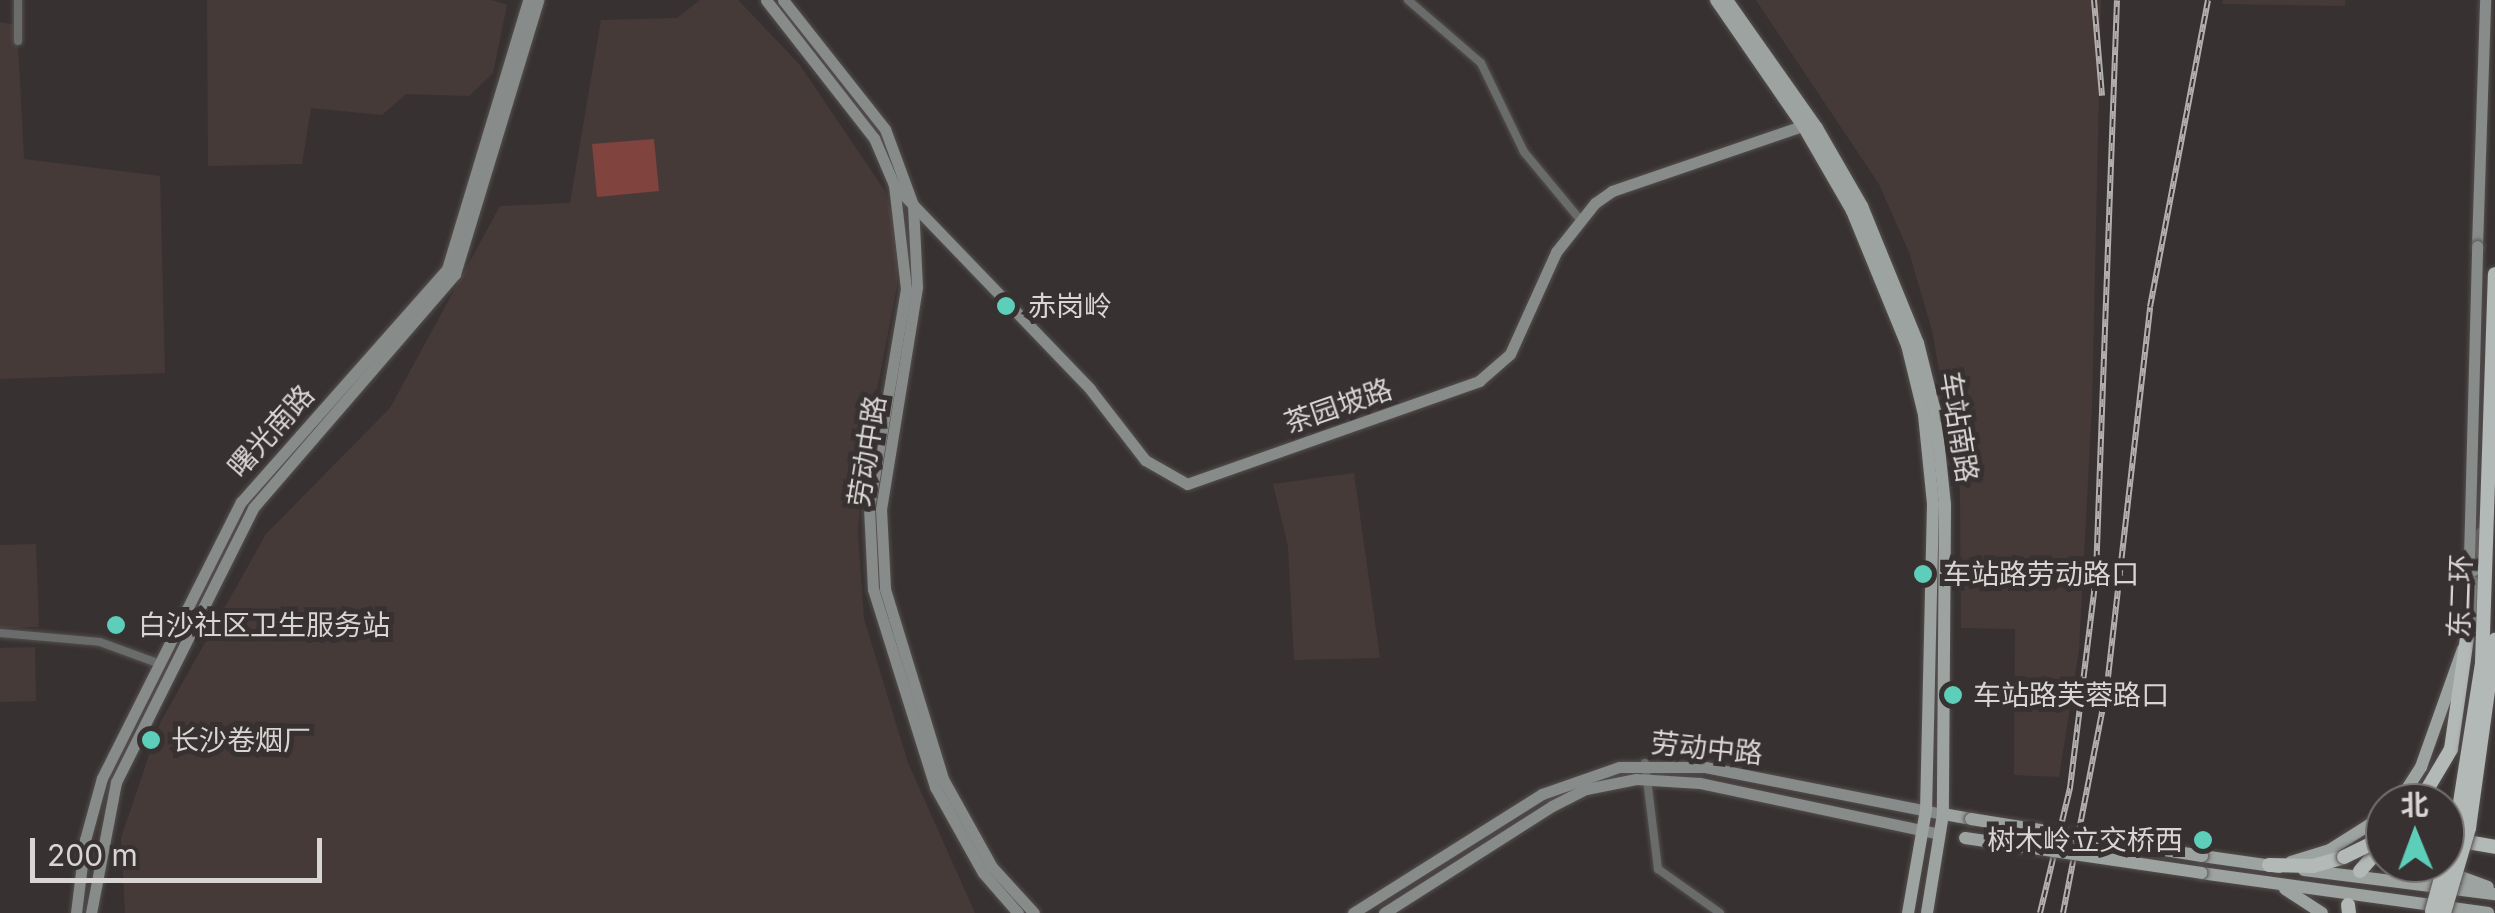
<!DOCTYPE html>
<html>
<head>
<meta charset="utf-8">
<style>
  body { margin:0 }
  #map { position:relative; width:2495px; height:913px; overflow:hidden; background:#373231; font-family:Inter,"Noto Sans SC",sans-serif }
  div>[style] { position:absolute }
  .built>* { inset:0; background:#463a38 }
  .green>* { inset:0; background:#80433e }
  .roads { filter:drop-shadow(0 0 2px #544f4e) drop-shadow(0 0 2px #544f4e) }
  .street>* { height:8px; margin:-4px; padding:0 4px; transform-origin:4px; border-radius:4px; background:#696c6b }
  .secondary>* { height:11px; margin:-5.5px; padding:0 5.5px; transform-origin:5.5px; border-radius:5.5px; background:#878b8a }
  .primary>* { height:12px; margin:-6px; padding:0 6px; transform-origin:6px; border-radius:6px; background:#9da3a1 }
  .highway>* { height:14px; margin:-7px; padding:0 7px; transform-origin:7px; border-radius:7px; background:#b2b9b7 }
  .rail>* { height:6px; margin-top:-3px; transform-origin:0; background:repeating-linear-gradient(90deg,#373231 0 8px,#b3afae 0 16px); box-sizing:border-box; border-block:2px solid #b3afae }
  .bridges { filter:drop-shadow(0 0 2px #544f4e) drop-shadow(0 0 2px #544f4e) }
  .secondary-bridge>* { height:11px; margin:-5.5px; padding:0 5.5px; transform-origin:5.5px; border-radius:5.5px; background:#878b8a }
  .primary-bridge>* { height:12px; margin:-6px; padding:0 6px; transform-origin:6px; border-radius:6px; background:#9da3a1 }
  .highway-bridge>* { height:14px; margin:-7px; padding:0 7px; transform-origin:7px; border-radius:7px; background:#b2b9b7 }
  .dots>* { width:28px; height:28px; translate:-50% -50%; box-sizing:border-box; border:5px solid #373231; border-radius:50% }
  span { translate:-50% -50%; white-space:nowrap; text-align:center; line-height:1.15; -webkit-text-stroke:10px #373231; paint-order:stroke }
  .poi-label { font-size:28px; color:#d8d5d4 }
  .left { translate:0 -50%; text-align:left }
  .right { translate:-100% -50%; text-align:right }
  .street-label { font-size:28px; color:#d8d5d4 }
  .north { position:absolute; left:2365px; top:783px; width:100px; height:100px; box-sizing:border-box; background:#373231; border:2px solid #777372; border-radius:50%; rotate:359deg; font-size:28px; font-weight:700; line-height:40px; text-align:center; color:#d8d5d4 }
  .north::after { content:''; display:block; margin:auto; width:35px; height:45px; background:#5dceb9; clip-path:polygon(50% 0,100% 100%,50% 72%,0 100%) }
  .scale { position:absolute; left:30px; top:838px; width:292px; height:45px; box-sizing:border-box; border:5px solid #d8d5d4; border-top:0; padding-left:12px; font-size:30px; line-height:35px; white-space:nowrap; color:#d8d5d4; -webkit-text-stroke:8px #373231; paint-order:stroke }
</style>
</head>
<body>
<div id="map">
  <div class="built">
    <div style="clip-path:polygon(207px 0,491px 0,507px 5px,493px 73px,469px 96px,406px 94px,382px 115px,311px 108px,302px 164px,208px 166px)"></div>
    <div style="clip-path:polygon(700px 0,738px 0,799px 64px,885px 191px,897px 234px,897px 286px,863px 463px,858px 532px,864px 619px,908px 763px,975px 913px,125px 913px,121px 838px,160px 723px,266px 534px,390px 408px,500px 206px,570px 203px,601px 20px,677px 18px)"></div>
    <div style="clip-path:polygon(1756px 0,2101px 0,2092px 406px,2079px 650px,2059px 777px,2014px 775px,2015px 629px,1961px 628px,1960px 490px,1932px 330px,1909px 252px,1879px 184px)"></div>
    <div style="clip-path:polygon(2223px 0,2345px 0,2345px 6px,2222px 4px)"></div>
    <div style="clip-path:polygon(0 22px,17px 25px,24px 159px,160px 176px,165px 373px,0 379px)"></div>
    <div style="clip-path:polygon(1354px 473px,1380px 658px,1294px 660px,1288px 546px,1273px 484px)"></div>
    <div style="clip-path:polygon(36px 544px,39px 627px,0 628px,0 545px)"></div>
    <div style="clip-path:polygon(35px 647px,36px 701px,0 702px,0 648px)"></div>
  </div>
  <div class="green">
    <div style="clip-path:polygon(654px 139px,659px 191px,597px 197px,592px 144px)"></div>
  </div>
  <div class="roads">
    <div class="street">
      <div style="left:18px;top:0;width:41px;rotate:90deg"></div>
      <div style="left:1408px;top:0;width:96px;rotate:40.8deg"></div>
      <div style="left:1481px;top:63px;width:99px;rotate:64.2deg"></div>
      <div style="left:1524px;top:152px;width:85px;rotate:50.3deg"></div>
      <div style="left:0;top:633px;width:100px;rotate:5.1deg"></div>
      <div style="left:100px;top:642px;width:64px;rotate:20.1deg"></div>
      <div style="left:1645px;top:763px;width:107px;rotate:83deg"></div>
      <div style="left:1658px;top:869px;width:76px;rotate:35.4deg"></div>
    </div>
    <div class="secondary">
      <div style="left:766px;top:0;width:175px;rotate:52deg"></div>
      <div style="left:874px;top:138px;width:51px;rotate:66.9deg"></div>
      <div style="left:894px;top:185px;width:105px;rotate:83.4deg"></div>
      <div style="left:906px;top:289px;width:221px;rotate:99.6deg"></div>
      <div style="left:869px;top:507px;width:82px;rotate:87.2deg"></div>
      <div style="left:873px;top:589px;width:207px;rotate:72.6deg"></div>
      <div style="left:935px;top:787px;width:98px;rotate:60.8deg"></div>
      <div style="left:983px;top:873px;width:53px;rotate:48.8deg"></div>
      <div style="left:783px;top:0;width:164px;rotate:51.7deg"></div>
      <div style="left:885px;top:129px;width:81px;rotate:69.8deg"></div>
      <div style="left:913px;top:205px;width:82px;rotate:87.2deg"></div>
      <div style="left:917px;top:287px;width:225px;rotate:99.2deg"></div>
      <div style="left:881px;top:509px;width:80px;rotate:87.1deg"></div>
      <div style="left:885px;top:589px;width:199px;rotate:73deg"></div>
      <div style="left:943px;top:779px;width:101px;rotate:60.9deg"></div>
      <div style="left:992px;top:867px;width:62px;rotate:47.6deg"></div>
      <div style="left:894px;top:185px;width:283px;rotate:46.1deg"></div>
      <div style="left:1090px;top:389px;width:90px;rotate:52.2deg"></div>
      <div style="left:1145px;top:460px;width:48px;rotate:29.7deg"></div>
      <div style="left:1187px;top:484px;width:310px;rotate:-19.4deg"></div>
      <div style="left:1479px;top:381px;width:41px;rotate:-41.1deg"></div>
      <div style="left:1510px;top:354px;width:112px;rotate:-65.7deg"></div>
      <div style="left:1556px;top:252px;width:63px;rotate:-51.5deg"></div>
      <div style="left:1595px;top:203px;width:21px;rotate:-35deg"></div>
      <div style="left:1612px;top:191px;width:210px;rotate:-18.9deg"></div>
      <div style="left:2477px;top:246px;width:246px;rotate:-88.1deg"></div>
      <div style="left:76px;top:913px;width:74px;rotate:-83deg"></div>
      <div style="left:85px;top:840px;width:64px;rotate:-74.7deg"></div>
      <div style="left:102px;top:778px;width:309px;rotate:-63.3deg"></div>
      <div style="left:241px;top:502px;width:311px;rotate:-48.5deg"></div>
      <div style="left:447px;top:269px;width:281px;rotate:-73.2deg"></div>
      <div style="left:91px;top:913px;width:133px;rotate:-79.2deg"></div>
      <div style="left:116px;top:782px;width:306px;rotate:-63.4deg"></div>
      <div style="left:253px;top:508px;width:309px;rotate:-49.2deg"></div>
      <div style="left:455px;top:274px;width:286px;rotate:-73.1deg"></div>
      <div style="left:1353px;top:913px;width:223px;rotate:-32.2deg"></div>
      <div style="left:1542px;top:794px;width:82px;rotate:-19.3deg"></div>
      <div style="left:1619px;top:767px;width:86px"></div>
      <div style="left:1705px;top:767px;width:243px;rotate:11.2deg"></div>
      <div style="left:1384px;top:913px;width:199px;rotate:-32.5deg"></div>
      <div style="left:1552px;top:806px;width:38px;rotate:-27deg"></div>
      <div style="left:1586px;top:789px;width:51px;rotate:-11.3deg"></div>
      <div style="left:1636px;top:779px;width:64px;rotate:3.6deg"></div>
      <div style="left:1700px;top:783px;width:244px;rotate:12deg"></div>
    </div>
    <div class="primary">
      <div style="left:1716px;top:0;width:153px;rotate:55.4deg"></div>
      <div style="left:1803px;top:126px;width:98px;rotate:60deg"></div>
      <div style="left:1852px;top:211px;width:145px;rotate:67.7deg"></div>
      <div style="left:1907px;top:345px;width:72px;rotate:76.3deg"></div>
      <div style="left:1924px;top:415px;width:89px;rotate:84.2deg"></div>
      <div style="left:1933px;top:504px;width:306px;rotate:91.3deg"></div>
      <div style="left:1926px;top:810px;width:105px;rotate:99.9deg"></div>
      <div style="left:1727px;top:0;width:156px;rotate:54.9deg"></div>
      <div style="left:1817px;top:128px;width:90px;rotate:60deg"></div>
      <div style="left:1862px;top:206px;width:148px;rotate:67.8deg"></div>
      <div style="left:1918px;top:343px;width:70px;rotate:76deg"></div>
      <div style="left:1935px;top:411px;width:95px;rotate:83.9deg"></div>
      <div style="left:1945px;top:505px;width:309px;rotate:90.4deg"></div>
      <div style="left:1943px;top:814px;width:100px;rotate:99.2deg"></div>
      <div style="left:2398px;top:803px;width:43px;rotate:-57.4deg"></div>
      <div style="left:2421px;top:767px;width:125px;rotate:-70.4deg"></div>
      <div style="left:1943px;top:814px;width:28px;rotate:10deg"></div>
      <div style="left:2202px;top:856px;width:78px;rotate:8.1deg"></div>
      <div style="left:2291px;top:862px;width:39px;rotate:-17deg"></div>
      <div style="left:2328px;top:851px;width:67px;rotate:-32.3deg"></div>
      <div style="left:2423px;top:863px;width:69px;rotate:20.3deg"></div>
      <div style="left:2304px;top:870px;width:193px;rotate:7.2deg"></div>
      <div style="left:2201px;top:873px;width:290px;rotate:7.9deg"></div>
      <div style="left:2285px;top:889px;width:44px;rotate:33deg"></div>
    </div>
    <div class="highway">
      <div style="left:2419px;top:803px;width:63px;rotate:-59.3deg"></div>
      <div style="left:2451px;top:749px;width:217px;rotate:-81.8deg"></div>
      <div style="left:2456px;top:840px;width:40px;rotate:10deg"></div>
      <div style="left:2269px;top:865px;width:44px;rotate:1.3deg"></div>
      <div style="left:2313px;top:866px;width:32px;rotate:-16deg"></div>
      <div style="left:2360px;top:871px;width:38px;rotate:-49deg"></div>
      <div style="left:2348px;top:905px;width:8px;rotate:83deg"></div>
    </div>
  </div>
  <div class="rail">
    <div style="left:2094px;top:0;width:96px;rotate:85.2deg"></div>
    <div style="left:2040px;top:913px;width:129px;rotate:-76.5deg"></div>
    <div style="left:2070px;top:788px;width:215px;rotate:-83deg"></div>
    <div style="left:2096px;top:575px;width:575px;rotate:-87.91deg"></div>
    <div style="left:2063px;top:913px;width:231px;rotate:-79deg"></div>
    <div style="left:2107px;top:686px;width:381px;rotate:-83.5deg"></div>
    <div style="left:2150px;top:307px;width:312px;rotate:-79.3deg"></div>
  </div>
  <div class="bridges">
    <div class="secondary-bridge">
      <div style="left:2474px;top:570px;width:13px;rotate:-113deg"></div>
      <div style="left:2469px;top:558px;width:312px;rotate:-88.5deg"></div>
    </div>
    <div class="primary-bridge">
      <div style="left:1971px;top:819px;width:234px;rotate:9.1deg"></div>
      <div style="left:1965px;top:838px;width:239px;rotate:8.4deg"></div>
    </div>
    <div class="highway-bridge">
      <div style="left:2344px;top:857px;width:46px;rotate:-26deg"></div>
      <div style="left:2432px;top:911px;width:99px;rotate:-74.8deg"></div>
      <div style="left:2458px;top:815px;width:154px;rotate:-81deg"></div>
      <div style="left:2482px;top:663px;width:389px;rotate:-88.1deg"></div>
      <div style="left:2444px;top:913px;width:89px;rotate:-73.6deg"></div>
      <div style="left:2469px;top:828px;width:190px;rotate:-82.1deg"></div>
    </div>
  </div>
  <div class="dots">
    <div style="left:1006px;top:306px;background:#5dceb9"></div>
    <div style="left:1923px;top:574px;background:#5dceb9"></div>
    <div style="left:116px;top:625px;background:#5dceb9"></div>
    <div style="left:1953px;top:695px;background:#5dceb9"></div>
    <div style="left:151px;top:740px;background:#5dceb9"></div>
    <div style="left:2203px;top:840px;background:#5dceb9"></div>
  </div>
  <div class="poi-label">
    <span class="left" style="left:1028px;top:306px">赤岗岭</span>
    <span class="left" style="left:1943px;top:574px">车站路劳动路口</span>
    <span class="left" style="left:138px;top:625px">白沙社区卫生服务站</span>
    <span class="left" style="left:1973px;top:695px">车站路芙蓉路口</span>
    <span class="left" style="left:171px;top:740px">长沙卷烟厂</span>
    <span class="right" style="left:2183px;top:840px">树木岭立交桥西</span>
  </div>
  <div class="street-label">
    <span style="left:1338px;top:406px;rotate:-19deg">茶园坡路</span>
    <span style="left:1959px;top:427px;rotate:81deg">车站南路</span>
    <span style="left:271px;top:431px;rotate:-48deg">曙光南路</span>
    <span style="left:867px;top:451px;rotate:-81deg">劳动中路</span>
    <span style="left:2460px;top:596px;rotate:-88deg">东二环</span>
    <span style="left:1707px;top:748px;rotate:6deg">劳动中路</span>
  </div>
  <div class="north">北</div>
  <div class="scale">200 m</div>
</div>
</body>
</html>
